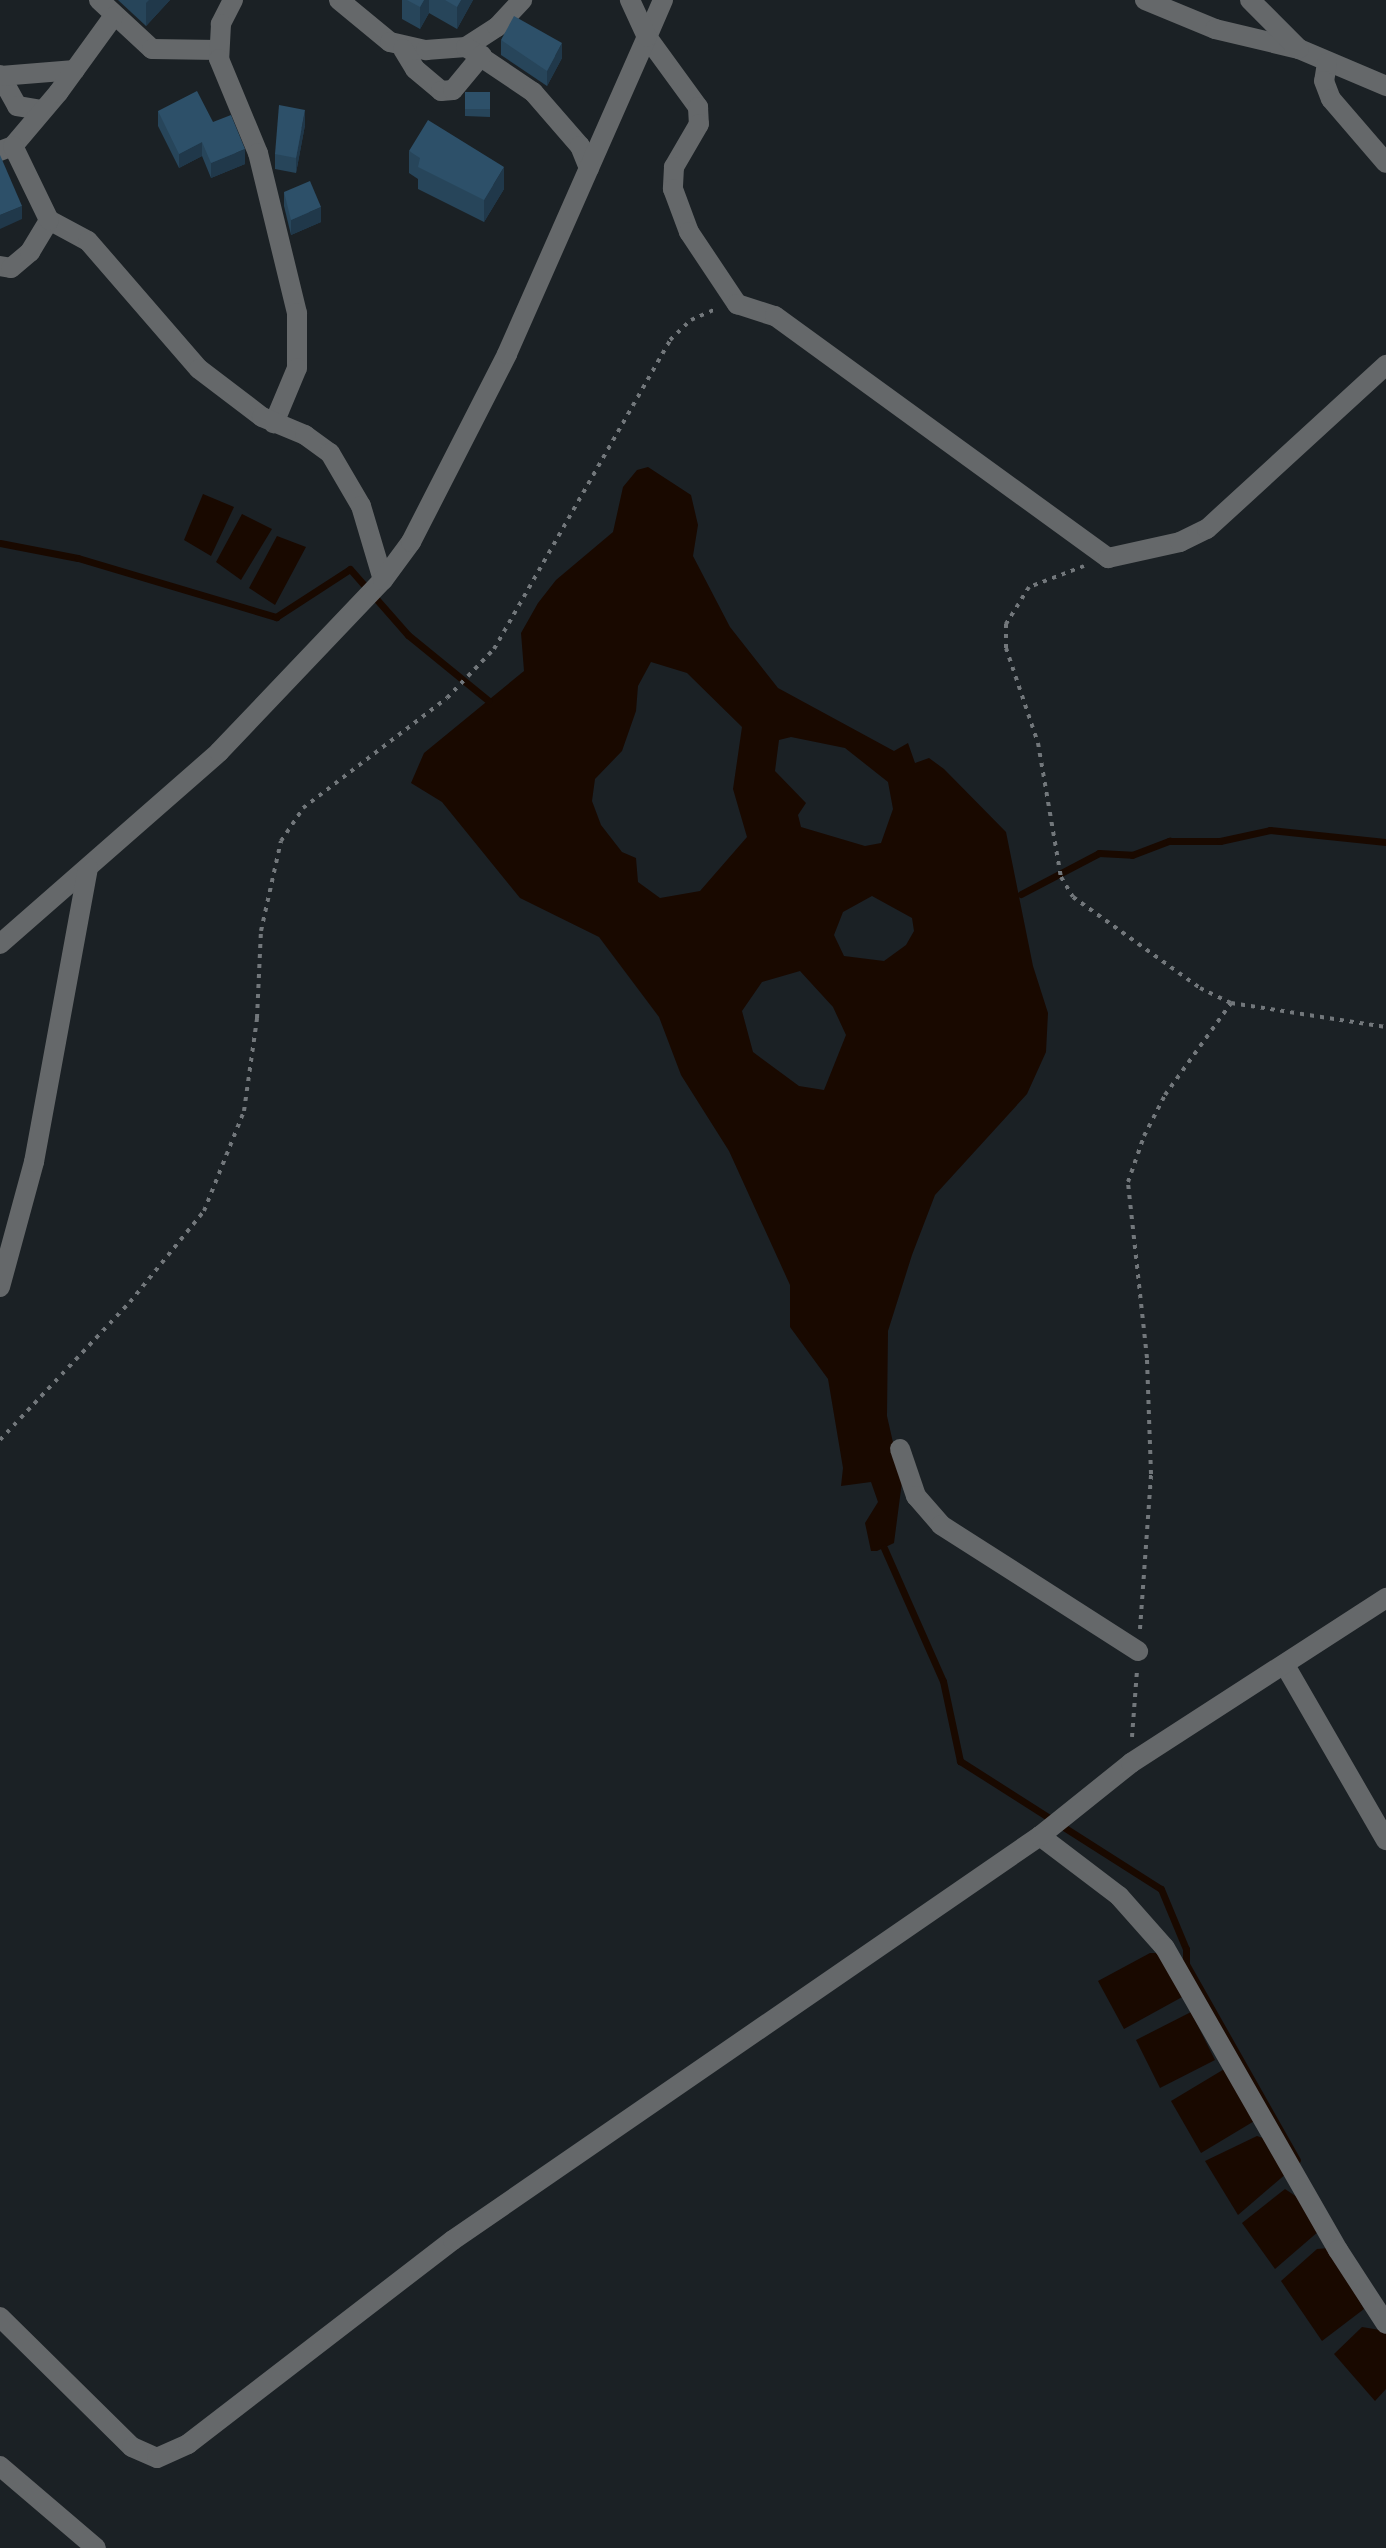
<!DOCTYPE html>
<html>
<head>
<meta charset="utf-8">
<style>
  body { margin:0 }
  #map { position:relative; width:1386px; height:2548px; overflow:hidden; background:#1b2125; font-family:Cabin,sans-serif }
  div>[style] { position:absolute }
  .water>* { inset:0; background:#190900 }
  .stream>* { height:7px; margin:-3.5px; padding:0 3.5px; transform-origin:3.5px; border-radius:3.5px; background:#190900 }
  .path>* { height:4px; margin-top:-2px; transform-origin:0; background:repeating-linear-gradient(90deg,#72777b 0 4px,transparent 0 10px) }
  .minor>* { height:20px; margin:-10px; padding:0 10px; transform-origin:10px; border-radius:10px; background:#65686a }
  .wall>* { inset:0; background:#27455a }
  .shaded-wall>* { inset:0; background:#20384a }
  .building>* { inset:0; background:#2d5069 }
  span { translate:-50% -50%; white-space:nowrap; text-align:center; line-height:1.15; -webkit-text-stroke:8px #12171c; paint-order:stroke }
</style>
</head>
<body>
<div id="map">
  <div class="water">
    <div style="clip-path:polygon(evenodd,648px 467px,691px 495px,698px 525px,693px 556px,730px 627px,778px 688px,894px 751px,908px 743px,915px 763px,929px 758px,944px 769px,1006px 832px,1033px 966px,1048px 1013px,1046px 1052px,1027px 1094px,935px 1195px,912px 1255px,888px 1331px,887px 1416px,902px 1482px,894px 1543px,877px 1551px,871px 1551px,865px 1523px,878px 1502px,871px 1482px,841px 1486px,843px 1468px,828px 1379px,790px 1327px,790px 1285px,729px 1151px,681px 1075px,659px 1017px,599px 937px,520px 898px,442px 802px,411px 783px,424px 753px,524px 671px,521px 633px,538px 603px,556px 580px,613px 532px,623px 487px,637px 470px,648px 467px,651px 662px,687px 673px,742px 727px,733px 789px,747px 837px,700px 891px,660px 898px,638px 882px,636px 858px,622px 852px,601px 825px,592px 801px,595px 779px,622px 751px,636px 711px,638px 686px,651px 662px,648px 467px,791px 737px,845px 748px,888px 782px,893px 809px,881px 843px,865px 846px,801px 827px,798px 815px,806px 803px,775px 771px,779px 740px,791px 737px,648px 467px,872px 896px,912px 918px,914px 931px,906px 945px,884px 961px,844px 956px,834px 935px,843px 912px,872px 896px,648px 467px,800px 971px,833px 1007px,846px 1035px,824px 1090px,799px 1086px,753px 1052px,742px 1011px,762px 982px,800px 971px)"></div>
    <div style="clip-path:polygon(203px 494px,234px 507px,211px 556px,184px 540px)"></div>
    <div style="clip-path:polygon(242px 514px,272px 529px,241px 580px,216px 562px)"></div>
    <div style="clip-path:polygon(277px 536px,306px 547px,275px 605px,249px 588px)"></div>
    <div style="clip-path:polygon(1150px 1953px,1159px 1953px,1184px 1996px,1124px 2029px,1098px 1981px)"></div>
    <div style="clip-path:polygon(1191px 2012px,1215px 2060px,1160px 2088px,1136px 2040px)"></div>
    <div style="clip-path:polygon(1226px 2068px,1256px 2120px,1201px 2153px,1171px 2101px)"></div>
    <div style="clip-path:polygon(1257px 2136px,1269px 2140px,1287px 2173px,1238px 2215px,1205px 2161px)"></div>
    <div style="clip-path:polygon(1285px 2189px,1297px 2197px,1319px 2231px,1275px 2269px,1242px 2223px)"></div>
    <div style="clip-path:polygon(1329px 2248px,1364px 2309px,1322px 2341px,1281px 2281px,1317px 2249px)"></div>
    <div style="clip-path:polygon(1362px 2327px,1386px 2331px,1386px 2389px,1375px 2401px,1334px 2354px)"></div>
  </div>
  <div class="stream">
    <div style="left:0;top:543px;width:79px;rotate:10.9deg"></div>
    <div style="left:78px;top:558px;width:207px;rotate:16.6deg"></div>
    <div style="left:276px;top:617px;width:88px;rotate:-33deg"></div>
    <div style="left:350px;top:569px;width:88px;rotate:48.7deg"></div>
    <div style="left:408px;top:635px;width:104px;rotate:39.2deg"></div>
    <div style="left:1021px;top:894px;width:88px;rotate:-27.7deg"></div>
    <div style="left:1099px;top:853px;width:33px;rotate:3deg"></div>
    <div style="left:1132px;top:855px;width:40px;rotate:-21deg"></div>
    <div style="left:1169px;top:841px;width:51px"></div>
    <div style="left:1220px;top:841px;width:51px;rotate:-12.4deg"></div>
    <div style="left:1270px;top:830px;width:117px;rotate:5.9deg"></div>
    <div style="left:884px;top:1548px;width:145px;rotate:66.1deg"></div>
    <div style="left:943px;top:1681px;width:82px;rotate:78deg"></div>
    <div style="left:960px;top:1761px;width:238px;rotate:32.5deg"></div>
    <div style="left:1161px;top:1889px;width:65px;rotate:67.4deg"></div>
    <div style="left:1186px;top:1949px;width:15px;rotate:90deg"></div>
    <div style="left:1186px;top:1964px;width:225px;rotate:60.5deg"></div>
  </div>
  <div class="path">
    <div style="left:1084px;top:566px;width:59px;rotate:159.1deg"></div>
    <div style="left:1029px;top:587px;width:44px;rotate:121.9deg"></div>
    <div style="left:1006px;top:624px;width:24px;rotate:90deg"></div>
    <div style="left:1006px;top:648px;width:100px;rotate:71.4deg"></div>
    <div style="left:1038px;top:743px;width:136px;rotate:80.3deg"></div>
    <div style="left:1061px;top:877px;width:23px;rotate:59deg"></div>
    <div style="left:1073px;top:897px;width:156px;rotate:35.6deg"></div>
    <div style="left:1200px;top:988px;width:34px;rotate:26deg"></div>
    <div style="left:0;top:1440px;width:190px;rotate:-46.7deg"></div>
    <div style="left:130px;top:1302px;width:117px;rotate:-50.9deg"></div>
    <div style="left:204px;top:1211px;width:108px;rotate:-68.2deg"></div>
    <div style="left:244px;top:1111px;width:94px;rotate:-82deg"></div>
    <div style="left:257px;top:1018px;width:87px;rotate:-87.4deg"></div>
    <div style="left:261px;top:931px;width:92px;rotate:-77.5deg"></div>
    <div style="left:281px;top:841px;width:40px;rotate:-56deg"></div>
    <div style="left:303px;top:808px;width:181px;rotate:-37.4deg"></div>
    <div style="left:447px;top:698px;width:68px;rotate:-46.2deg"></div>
    <div style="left:494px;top:649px;width:356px;rotate:-60.3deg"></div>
    <div style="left:670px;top:340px;width:29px;rotate:-44deg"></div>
    <div style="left:691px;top:320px;width:27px;rotate:-24deg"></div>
    <div style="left:1140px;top:1629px;width:155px;rotate:-85.9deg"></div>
    <div style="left:1151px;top:1474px;width:116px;rotate:-92deg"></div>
    <div style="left:1147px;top:1358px;width:177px;rotate:-96.2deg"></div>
    <div style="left:1128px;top:1182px;width:49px;rotate:-70.8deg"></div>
    <div style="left:1144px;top:1136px;width:46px;rotate:-62.9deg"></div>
    <div style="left:1165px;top:1095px;width:113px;rotate:-54.3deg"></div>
    <div style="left:1231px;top:1003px;width:157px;rotate:8.8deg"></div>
    <div style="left:1132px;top:1737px;width:67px;rotate:-85.7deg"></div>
  </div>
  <div class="minor">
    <div style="left:99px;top:0;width:72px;rotate:42.8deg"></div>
    <div style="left:152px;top:49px;width:66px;rotate:0.9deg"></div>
    <div style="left:233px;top:0;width:27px;rotate:117deg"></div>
    <div style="left:221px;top:24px;width:35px;rotate:93deg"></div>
    <div style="left:219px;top:59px;width:102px;rotate:67.5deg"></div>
    <div style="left:258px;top:153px;width:165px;rotate:76.3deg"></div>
    <div style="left:297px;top:313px;width:55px;rotate:90deg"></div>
    <div style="left:297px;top:368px;width:60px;rotate:112.7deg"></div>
    <div style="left:339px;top:0;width:66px;rotate:39.5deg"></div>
    <div style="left:390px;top:42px;width:37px;rotate:13deg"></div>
    <div style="left:426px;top:50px;width:40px;rotate:-4.3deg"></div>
    <div style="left:466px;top:47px;width:37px;rotate:-33deg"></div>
    <div style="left:497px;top:27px;width:37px;rotate:-47deg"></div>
    <div style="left:663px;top:0;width:40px;rotate:113.4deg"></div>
    <div style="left:647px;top:37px;width:87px;rotate:53.9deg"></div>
    <div style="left:698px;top:107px;width:17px;rotate:87deg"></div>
    <div style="left:699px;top:124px;width:50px;rotate:120.2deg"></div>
    <div style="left:674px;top:167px;width:22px;rotate:93deg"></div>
    <div style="left:673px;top:189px;width:46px;rotate:69.6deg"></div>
    <div style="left:689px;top:232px;width:87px;rotate:56.3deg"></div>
    <div style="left:737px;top:304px;width:40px;rotate:18deg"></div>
    <div style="left:775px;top:316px;width:412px;rotate:36deg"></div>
    <div style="left:1108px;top:558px;width:74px;rotate:-12.5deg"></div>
    <div style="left:1180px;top:542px;width:30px;rotate:-26deg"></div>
    <div style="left:1207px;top:529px;width:243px;rotate:-42.5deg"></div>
    <div style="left:1145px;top:0;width:76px;rotate:22.5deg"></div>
    <div style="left:1215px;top:29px;width:86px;rotate:13.4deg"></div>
    <div style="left:1299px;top:49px;width:95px;rotate:23deg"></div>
    <div style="left:1250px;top:0;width:69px;rotate:45deg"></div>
    <div style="left:466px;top:47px;width:81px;rotate:33.9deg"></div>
    <div style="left:533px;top:92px;width:72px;rotate:49deg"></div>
    <div style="left:580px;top:146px;width:24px;rotate:68deg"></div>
    <div style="left:403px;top:49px;width:23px;rotate:59deg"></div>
    <div style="left:415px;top:69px;width:34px;rotate:40deg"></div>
    <div style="left:441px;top:91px;width:12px;rotate:-5deg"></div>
    <div style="left:453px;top:90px;width:45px;rotate:-50.4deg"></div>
    <div style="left:1327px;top:63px;width:18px;rotate:99deg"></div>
    <div style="left:1324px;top:81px;width:19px;rotate:69deg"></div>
    <div style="left:1331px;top:99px;width:84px;rotate:49.3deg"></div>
    <div style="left:0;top:75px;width:35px;rotate:61deg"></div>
    <div style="left:17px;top:106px;width:24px;rotate:9deg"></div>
    <div style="left:0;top:76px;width:75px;rotate:-4.6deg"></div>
    <div style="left:0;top:151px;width:14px;rotate:-21deg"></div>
    <div style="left:13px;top:146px;width:70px;rotate:-49.7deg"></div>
    <div style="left:58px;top:93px;width:94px;rotate:-54.1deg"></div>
    <div style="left:49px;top:220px;width:44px;rotate:28.3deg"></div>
    <div style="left:88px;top:241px;width:169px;rotate:49.1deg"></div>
    <div style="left:199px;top:369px;width:79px;rotate:37.3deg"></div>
    <div style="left:262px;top:417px;width:47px;rotate:22.7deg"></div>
    <div style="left:305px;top:435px;width:31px;rotate:36deg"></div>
    <div style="left:330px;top:453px;width:61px;rotate:59.7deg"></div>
    <div style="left:361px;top:506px;width:77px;rotate:73.4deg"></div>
    <div style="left:0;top:266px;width:11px;rotate:10deg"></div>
    <div style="left:11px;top:268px;width:25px;rotate:-40deg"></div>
    <div style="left:30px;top:252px;width:37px;rotate:-59deg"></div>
    <div style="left:49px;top:220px;width:82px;rotate:-115.9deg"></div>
    <div style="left:0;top:944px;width:291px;rotate:-41.2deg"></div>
    <div style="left:219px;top:752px;width:238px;rotate:-46.4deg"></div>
    <div style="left:383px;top:580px;width:47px;rotate:-53.6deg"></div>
    <div style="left:411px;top:542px;width:211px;rotate:-62.9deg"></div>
    <div style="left:507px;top:354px;width:347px;rotate:-66.2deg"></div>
    <div style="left:647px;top:37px;width:41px;rotate:-114.7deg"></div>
    <div style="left:0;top:1287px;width:130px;rotate:-74.8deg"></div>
    <div style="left:34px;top:1162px;width:299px;rotate:-79.6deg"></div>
    <div style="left:900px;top:1449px;width:50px;rotate:71.2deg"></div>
    <div style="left:916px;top:1496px;width:38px;rotate:49deg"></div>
    <div style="left:941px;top:1525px;width:234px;rotate:32.6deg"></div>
    <div style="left:1286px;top:1667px;width:200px;rotate:60deg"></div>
    <div style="left:1040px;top:1836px;width:99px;rotate:37.2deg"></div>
    <div style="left:1119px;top:1896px;width:69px;rotate:48.5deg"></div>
    <div style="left:1165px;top:1948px;width:348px;rotate:60.2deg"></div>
    <div style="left:1338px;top:2250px;width:88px;rotate:57deg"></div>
    <div style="left:0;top:2317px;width:185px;rotate:44.6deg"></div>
    <div style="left:132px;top:2447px;width:27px;rotate:24deg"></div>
    <div style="left:157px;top:2458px;width:34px;rotate:-24deg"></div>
    <div style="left:188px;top:2444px;width:334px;rotate:-37.6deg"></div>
    <div style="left:453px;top:2240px;width:713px;rotate:-34.54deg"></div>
    <div style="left:1040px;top:1836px;width:117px;rotate:-38.7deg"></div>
    <div style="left:1131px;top:1763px;width:304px;rotate:-32.9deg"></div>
    <div style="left:0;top:2466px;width:126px;rotate:40.5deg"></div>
  </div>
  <div class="wall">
    <div style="clip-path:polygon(118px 0,170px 0,146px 26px)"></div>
    <div style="clip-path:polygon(402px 0,473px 0,457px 29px,429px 13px,420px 29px,402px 19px)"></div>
    <div style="clip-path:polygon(501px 40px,562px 58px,547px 86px,501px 55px)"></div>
    <div style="clip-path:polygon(465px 92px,490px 92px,490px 117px,465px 116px)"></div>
    <div style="clip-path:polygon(158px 111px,213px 122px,245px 164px,211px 178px,202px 156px,179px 168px,158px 126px)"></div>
    <div style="clip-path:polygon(305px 125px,296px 173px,275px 169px,275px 154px)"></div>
    <div style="clip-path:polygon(409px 151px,504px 189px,484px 222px,418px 189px,418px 179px,409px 173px)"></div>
    <div style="clip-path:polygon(284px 192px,321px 222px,291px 235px,284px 206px)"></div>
  </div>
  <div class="shaded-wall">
    <div style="clip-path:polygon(149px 0,170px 0,146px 26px,146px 3px)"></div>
    <div style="clip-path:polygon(424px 0,429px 0,429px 13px,420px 29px,420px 7px)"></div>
    <div style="clip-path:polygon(461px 0,473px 0,457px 29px,457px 7px)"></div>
    <div style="clip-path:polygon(562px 43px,562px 58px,547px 86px,547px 71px)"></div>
    <div style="clip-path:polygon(305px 110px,305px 125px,296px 173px,296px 158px)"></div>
    <div style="clip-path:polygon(202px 142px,202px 156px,179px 168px,179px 154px)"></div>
    <div style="clip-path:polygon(245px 149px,245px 164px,211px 178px,211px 163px)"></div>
    <div style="clip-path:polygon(504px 167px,504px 189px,484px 222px,484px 200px)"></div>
    <div style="clip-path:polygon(22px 206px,22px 219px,0 229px,0 215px)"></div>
    <div style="clip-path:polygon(321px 207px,321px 222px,291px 235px,291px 220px)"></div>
  </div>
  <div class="building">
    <div style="clip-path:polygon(407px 0,424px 0,420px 7px)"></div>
    <div style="clip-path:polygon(445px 0,461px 0,457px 7px)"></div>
    <div style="clip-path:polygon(514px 16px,562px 43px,547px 71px,501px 40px)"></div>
    <div style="clip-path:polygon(197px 91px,213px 122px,231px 115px,245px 149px,211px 163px,202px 142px,179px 154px,158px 111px)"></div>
    <div style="clip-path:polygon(465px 92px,490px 92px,490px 109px,465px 109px)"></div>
    <div style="clip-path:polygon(279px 105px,305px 110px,296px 158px,275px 154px)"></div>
    <div style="clip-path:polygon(428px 120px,504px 167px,484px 200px,418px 167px,420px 158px,409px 151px)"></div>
    <div style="clip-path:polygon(0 155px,22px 206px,0 215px)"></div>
    <div style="clip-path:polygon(310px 181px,321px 207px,291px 220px,284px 192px)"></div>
  </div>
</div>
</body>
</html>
